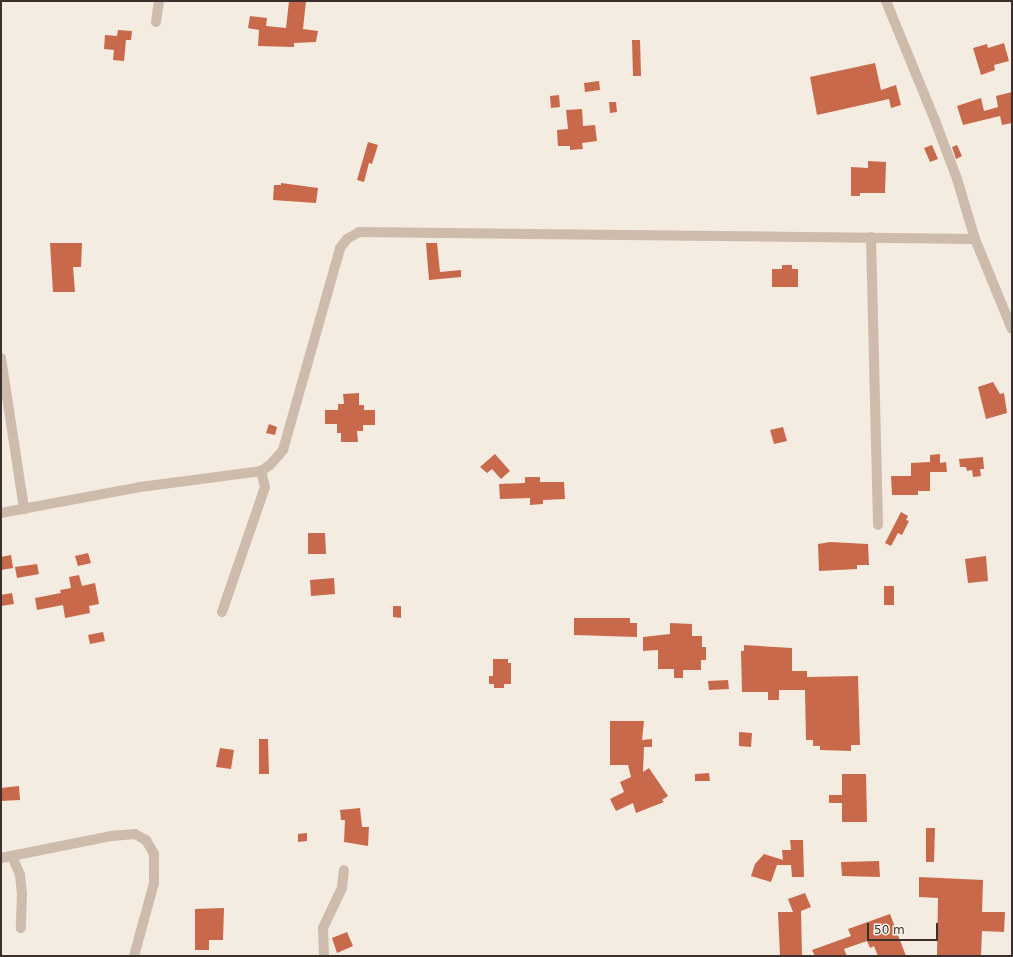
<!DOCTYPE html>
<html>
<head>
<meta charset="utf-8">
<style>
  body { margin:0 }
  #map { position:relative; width:1013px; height:957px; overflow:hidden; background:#f4ebe1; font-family:"DejaVu Sans",sans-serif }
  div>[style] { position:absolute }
  .building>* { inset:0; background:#c8694b }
  .minor>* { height:10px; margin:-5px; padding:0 5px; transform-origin:5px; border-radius:5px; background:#cdbbac }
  span { translate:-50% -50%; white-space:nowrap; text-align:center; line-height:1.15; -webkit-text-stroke:3px #fbf5ee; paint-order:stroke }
  .frame { position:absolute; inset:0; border:2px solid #3b302b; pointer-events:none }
  .scale { position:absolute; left:867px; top:923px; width:71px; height:18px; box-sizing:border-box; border:2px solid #3b302b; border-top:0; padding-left:5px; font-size:12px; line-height:14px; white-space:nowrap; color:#3b302b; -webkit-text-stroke:3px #fbf5ee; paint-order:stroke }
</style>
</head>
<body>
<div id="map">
  <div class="building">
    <div style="clip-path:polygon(289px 1px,306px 1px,303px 29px,318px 31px,316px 42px,294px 43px,294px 47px,258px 46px,259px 30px,248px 28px,250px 16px,267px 18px,266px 26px,286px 28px)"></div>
    <div style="clip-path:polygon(118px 30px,132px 31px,131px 40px,126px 40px,124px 61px,113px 60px,114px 50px,104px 49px,105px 35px,117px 36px)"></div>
    <div style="clip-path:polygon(632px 40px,640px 40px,641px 76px,633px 76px)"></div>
    <div style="clip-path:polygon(1004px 43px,1009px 61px,994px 65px,995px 70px,981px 75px,973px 48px,987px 44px,988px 48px)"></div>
    <div style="clip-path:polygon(875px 63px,881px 90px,896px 85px,901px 105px,891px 108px,889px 99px,817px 115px,810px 77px)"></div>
    <div style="clip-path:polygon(599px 81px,600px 90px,585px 92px,584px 83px)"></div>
    <div style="clip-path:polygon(1012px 92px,1012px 123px,1002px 125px,1000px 116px,963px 125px,957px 106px,981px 98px,984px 111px,998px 107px,996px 96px)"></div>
    <div style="clip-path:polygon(559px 95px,560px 107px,551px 108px,550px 96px)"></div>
    <div style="clip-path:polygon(609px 102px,616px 102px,617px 112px,610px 113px)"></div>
    <div style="clip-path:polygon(582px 109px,583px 126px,595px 125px,597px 141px,582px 143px,583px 149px,570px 150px,570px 146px,558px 146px,557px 130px,568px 129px,566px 110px)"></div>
    <div style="clip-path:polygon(368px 142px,378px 145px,372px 164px,369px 163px,364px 182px,357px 180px)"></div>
    <div style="clip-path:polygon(932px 145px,938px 159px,930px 162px,924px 148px)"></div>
    <div style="clip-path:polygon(957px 145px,962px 156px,956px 159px,952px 147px)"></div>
    <div style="clip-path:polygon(868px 161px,886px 162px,885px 193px,860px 193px,860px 196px,851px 196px,851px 167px,868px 168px)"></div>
    <div style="clip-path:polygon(281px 183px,318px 188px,316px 203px,273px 200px,274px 185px,281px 185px)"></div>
    <div style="clip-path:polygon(50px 243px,82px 243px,81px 267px,73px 267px,75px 292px,53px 292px)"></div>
    <div style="clip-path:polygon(426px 243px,437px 243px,440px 272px,461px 270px,461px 277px,429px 280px)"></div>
    <div style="clip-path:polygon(782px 265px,792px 265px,792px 269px,798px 269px,798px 287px,772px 287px,772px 269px,782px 269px)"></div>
    <div style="clip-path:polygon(993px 382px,1000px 394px,1004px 393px,1007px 413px,986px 419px,978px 387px)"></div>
    <div style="clip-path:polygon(359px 393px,359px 405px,364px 405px,364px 410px,375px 410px,375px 425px,363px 425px,363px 431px,357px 431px,358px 442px,341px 442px,341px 433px,337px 433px,337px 424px,325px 424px,325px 410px,338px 410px,338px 404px,344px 404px,343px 394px)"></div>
    <div style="clip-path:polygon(269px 424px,277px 427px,275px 435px,266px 433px)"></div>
    <div style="clip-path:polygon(783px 427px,787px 441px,774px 444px,770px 430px)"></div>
    <div style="clip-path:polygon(495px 454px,510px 471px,501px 479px,492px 469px,487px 473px,480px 467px)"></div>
    <div style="clip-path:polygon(940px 454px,940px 463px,946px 462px,947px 472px,930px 472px,930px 491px,918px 491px,918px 495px,892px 495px,891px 476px,911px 476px,911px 463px,930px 462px,930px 455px)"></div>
    <div style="clip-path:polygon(983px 457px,984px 469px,980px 469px,981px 476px,973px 477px,972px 470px,967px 471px,966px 467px,960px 467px,959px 459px)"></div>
    <div style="clip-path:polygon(525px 477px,540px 477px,540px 482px,564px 482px,565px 499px,543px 500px,543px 504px,530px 505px,530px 498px,500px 499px,499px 484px,525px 483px)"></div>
    <div style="clip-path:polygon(901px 512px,908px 516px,906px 520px,909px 521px,902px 535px,898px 533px,891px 546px,885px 543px)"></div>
    <div style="clip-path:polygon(308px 533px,325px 533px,326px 554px,308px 554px)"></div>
    <div style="clip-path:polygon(830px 542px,868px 544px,869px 565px,857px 565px,857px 569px,819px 571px,818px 544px)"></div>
    <div style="clip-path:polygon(88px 553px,91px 563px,78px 566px,75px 556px)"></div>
    <div style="clip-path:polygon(11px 555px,13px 568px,1px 570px,1px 557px)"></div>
    <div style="clip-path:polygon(986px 556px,988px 581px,968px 583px,965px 559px)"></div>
    <div style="clip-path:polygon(37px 564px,39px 574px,17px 578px,15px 567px)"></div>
    <div style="clip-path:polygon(79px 575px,82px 586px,95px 583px,99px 604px,89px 606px,90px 613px,65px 618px,63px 605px,37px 610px,35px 598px,61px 593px,60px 590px,71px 588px,69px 577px)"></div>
    <div style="clip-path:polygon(334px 578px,335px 594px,311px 596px,310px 580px)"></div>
    <div style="clip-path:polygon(884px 586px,894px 586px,894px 605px,884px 605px)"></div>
    <div style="clip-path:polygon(12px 593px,14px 604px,1px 606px,1px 595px)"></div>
    <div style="clip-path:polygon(393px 606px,401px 606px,401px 618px,393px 617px)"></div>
    <div style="clip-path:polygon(574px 618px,630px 618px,630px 623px,637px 623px,637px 637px,574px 635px)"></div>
    <div style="clip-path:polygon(670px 623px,692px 624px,692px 636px,702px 636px,702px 647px,706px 647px,706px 660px,701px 660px,701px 670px,683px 670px,683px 678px,674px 678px,674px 669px,658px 669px,658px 650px,643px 651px,643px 637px,670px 634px)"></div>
    <div style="clip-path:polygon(103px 632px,105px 641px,90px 644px,88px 635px)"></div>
    <div style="clip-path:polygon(744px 645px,792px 648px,792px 671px,807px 671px,807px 677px,858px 676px,860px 745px,851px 745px,851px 751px,820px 750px,820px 746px,813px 746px,813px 740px,806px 740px,805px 690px,779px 690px,779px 700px,768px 700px,768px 692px,742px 692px,741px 651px,744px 651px)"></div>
    <div style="clip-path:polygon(493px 659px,508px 659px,508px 663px,511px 663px,511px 684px,504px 684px,504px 688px,494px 688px,494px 684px,489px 684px,489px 676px,493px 676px)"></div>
    <div style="clip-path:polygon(728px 680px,729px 689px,709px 690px,708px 681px)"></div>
    <div style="clip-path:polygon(610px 721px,644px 721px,642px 740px,652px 739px,652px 747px,644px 747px,643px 772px,649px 768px,668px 796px,662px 800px,664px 802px,636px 813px,633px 803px,616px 811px,610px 799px,624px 792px,620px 782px,631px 777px,628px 765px,610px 765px)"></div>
    <div style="clip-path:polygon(739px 732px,752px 733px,751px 747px,739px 746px)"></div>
    <div style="clip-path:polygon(259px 739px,268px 739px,269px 774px,259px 774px)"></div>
    <div style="clip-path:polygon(220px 748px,234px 750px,231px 769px,216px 767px)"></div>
    <div style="clip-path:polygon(709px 773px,710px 781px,695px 781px,695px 774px)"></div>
    <div style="clip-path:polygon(842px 774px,866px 774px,867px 822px,842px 822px,842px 803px,829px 803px,829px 795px,842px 795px)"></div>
    <div style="clip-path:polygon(19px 786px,20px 800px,1px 801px,1px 788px)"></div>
    <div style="clip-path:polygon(360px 808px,362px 827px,369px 827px,368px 846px,344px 842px,345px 820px,341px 820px,340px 810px)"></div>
    <div style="clip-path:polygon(926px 828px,935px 828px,934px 862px,926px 862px)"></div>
    <div style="clip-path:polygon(307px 833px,307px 841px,298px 842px,298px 834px)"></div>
    <div style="clip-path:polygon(790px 840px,803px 840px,804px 877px,792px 877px,791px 865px,777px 865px,771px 882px,751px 876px,755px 864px,764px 854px,783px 860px,782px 850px,791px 850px)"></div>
    <div style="clip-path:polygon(879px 861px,880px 877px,842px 876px,841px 862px)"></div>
    <div style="clip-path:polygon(919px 877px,983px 880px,982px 912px,1005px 912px,1004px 932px,982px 931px,981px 956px,937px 956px,938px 898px,919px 897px)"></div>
    <div style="clip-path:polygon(805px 893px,811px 907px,801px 911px,802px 956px,780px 956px,778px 912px,793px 912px,788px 899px)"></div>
    <div style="clip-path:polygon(224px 908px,223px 940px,209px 940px,209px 950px,195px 950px,195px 909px)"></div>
    <div style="clip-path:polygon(890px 914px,906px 956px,878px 956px,874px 946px,870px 948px,867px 941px,844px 949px,847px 956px,815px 956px,812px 950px,851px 936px,848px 929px)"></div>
    <div style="clip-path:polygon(347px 932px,353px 946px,337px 953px,332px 938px)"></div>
  </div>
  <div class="minor">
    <div style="left:886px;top:1px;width:126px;rotate:67.7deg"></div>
    <div style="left:934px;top:118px;width:65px;rotate:69.3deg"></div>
    <div style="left:957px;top:179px;width:63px;rotate:73.3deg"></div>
    <div style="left:975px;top:239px;width:97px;rotate:67.7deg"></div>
    <div style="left:156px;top:22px;width:21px;rotate:-82deg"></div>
    <div style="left:871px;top:237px;width:288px;rotate:88.6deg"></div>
    <div style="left:1px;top:358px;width:153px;rotate:81.3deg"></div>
    <div style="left:1px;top:513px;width:141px;rotate:-10.6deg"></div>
    <div style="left:140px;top:487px;width:122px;rotate:-7.5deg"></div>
    <div style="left:261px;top:471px;width:11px;rotate:-34deg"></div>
    <div style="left:270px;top:465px;width:20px;rotate:-49deg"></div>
    <div style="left:283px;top:450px;width:210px;rotate:-74.2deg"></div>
    <div style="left:340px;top:248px;width:11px;rotate:-52deg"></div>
    <div style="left:347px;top:239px;width:14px;rotate:-30deg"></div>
    <div style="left:359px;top:232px;width:616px;rotate:0.65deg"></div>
    <div style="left:222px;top:612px;width:132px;rotate:-71deg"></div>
    <div style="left:265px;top:487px;width:16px;rotate:-104deg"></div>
    <div style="left:12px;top:856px;width:21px;rotate:67deg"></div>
    <div style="left:20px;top:875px;width:18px;rotate:84deg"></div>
    <div style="left:22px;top:893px;width:35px;rotate:92deg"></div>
    <div style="left:1px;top:858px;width:112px;rotate:-11.3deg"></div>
    <div style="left:111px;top:836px;width:24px;rotate:-5deg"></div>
    <div style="left:135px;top:834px;width:13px;rotate:29deg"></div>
    <div style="left:146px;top:840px;width:16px;rotate:60deg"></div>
    <div style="left:154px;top:854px;width:29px;rotate:90deg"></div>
    <div style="left:154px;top:883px;width:76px;rotate:105.3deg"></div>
    <div style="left:324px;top:956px;width:28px;rotate:-92deg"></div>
    <div style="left:323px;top:928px;width:44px;rotate:-64.6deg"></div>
    <div style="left:342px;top:888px;width:18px;rotate:-84deg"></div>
  </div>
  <div class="frame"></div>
  <div class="scale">50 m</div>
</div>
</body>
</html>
